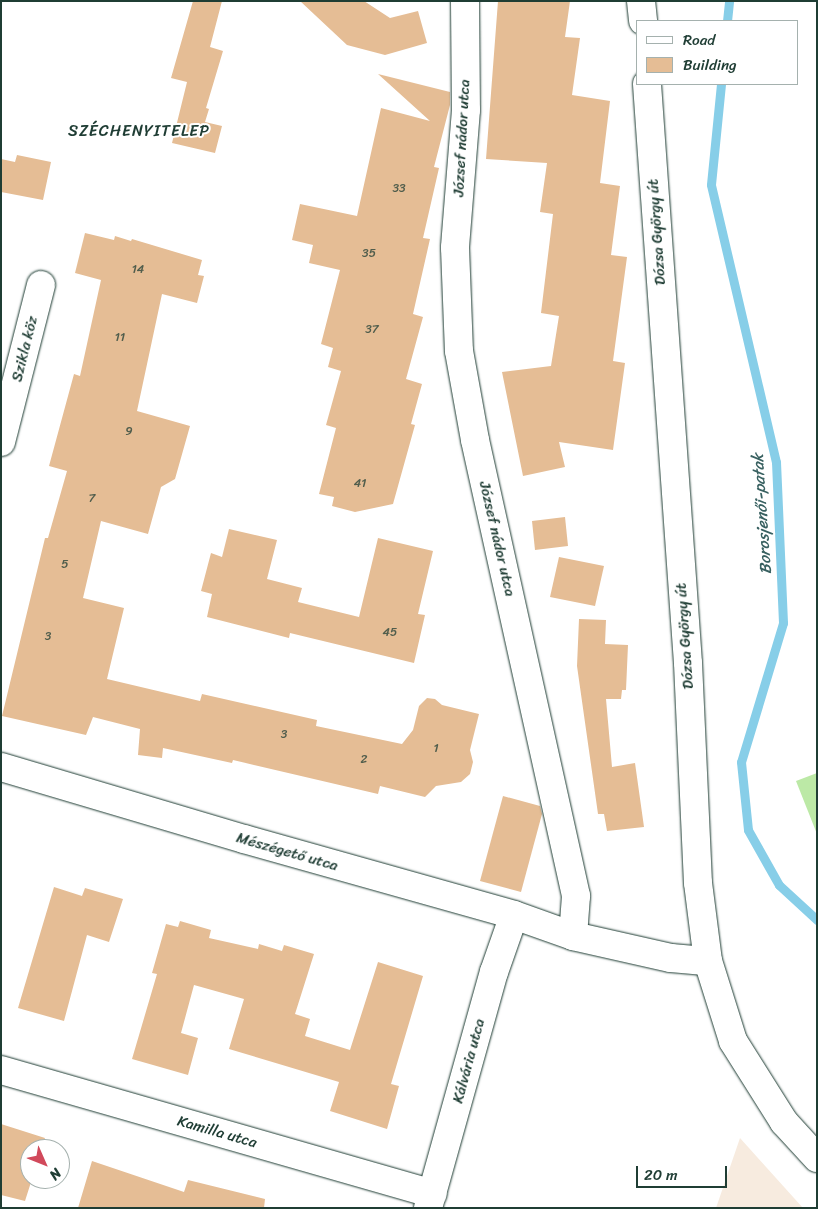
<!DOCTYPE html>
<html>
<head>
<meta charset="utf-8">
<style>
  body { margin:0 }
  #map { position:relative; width:818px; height:1209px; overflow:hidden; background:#fff; font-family:Sriracha,sans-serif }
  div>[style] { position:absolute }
  .built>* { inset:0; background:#f7ebdf }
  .green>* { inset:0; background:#bce9a6 }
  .stream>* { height:9px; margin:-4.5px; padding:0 4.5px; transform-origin:4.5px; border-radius:4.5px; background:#87cee8 }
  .building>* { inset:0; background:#e5bd95 }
  .roads { filter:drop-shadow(0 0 1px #1f3d34) drop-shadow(0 0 1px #1f3d34) }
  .minor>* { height:28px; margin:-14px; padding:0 14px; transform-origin:14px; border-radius:14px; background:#fff }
  .secondary>* { height:28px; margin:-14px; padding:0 14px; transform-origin:14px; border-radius:14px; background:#fff }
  span { translate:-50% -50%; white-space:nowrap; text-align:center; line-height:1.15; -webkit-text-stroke:4px #fff; paint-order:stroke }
  .number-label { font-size:12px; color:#505d4c }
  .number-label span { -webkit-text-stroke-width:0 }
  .street-label { font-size:15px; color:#1f3d34 }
  .neighbourhood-label { font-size:16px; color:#1f3d34; letter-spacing:1px }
  .water-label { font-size:16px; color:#396161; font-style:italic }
  .frame { position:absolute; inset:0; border:2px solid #1f3d34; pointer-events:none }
  .legend { position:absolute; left:636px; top:20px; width:162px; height:65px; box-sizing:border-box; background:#fff; border:1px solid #a5b1ae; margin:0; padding:6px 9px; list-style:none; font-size:15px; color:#1f3d34 }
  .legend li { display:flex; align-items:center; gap:10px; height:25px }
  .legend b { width:25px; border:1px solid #a5b1ae }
  .north { position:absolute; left:20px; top:1139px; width:50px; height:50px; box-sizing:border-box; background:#fff; border:1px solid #a5b1ae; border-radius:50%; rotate:134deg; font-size:14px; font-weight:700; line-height:20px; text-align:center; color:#1f3d34 }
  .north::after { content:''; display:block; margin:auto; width:18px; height:22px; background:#d1495b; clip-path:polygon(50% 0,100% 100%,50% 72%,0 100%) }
  .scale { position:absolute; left:636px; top:1166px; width:91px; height:22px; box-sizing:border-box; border:2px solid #1f3d34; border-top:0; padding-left:6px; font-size:15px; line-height:18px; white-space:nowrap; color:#1f3d34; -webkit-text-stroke:4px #fff; paint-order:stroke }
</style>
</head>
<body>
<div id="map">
  <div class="built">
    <div style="clip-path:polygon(740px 1138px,803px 1208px,716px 1208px)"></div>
  </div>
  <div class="green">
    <div style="clip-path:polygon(817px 773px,817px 834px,796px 781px)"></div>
  </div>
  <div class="stream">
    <div style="left:727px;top:21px;width:20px;rotate:-84deg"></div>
    <div style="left:721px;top:84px;width:101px;rotate:95.7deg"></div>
    <div style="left:711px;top:185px;width:285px;rotate:76.8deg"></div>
    <div style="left:776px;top:462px;width:161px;rotate:87.5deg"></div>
    <div style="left:783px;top:623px;width:145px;rotate:106.8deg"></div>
    <div style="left:741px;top:762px;width:68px;rotate:84.1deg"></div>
    <div style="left:748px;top:830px;width:63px;rotate:60.6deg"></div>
    <div style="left:779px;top:885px;width:52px;rotate:42.6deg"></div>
  </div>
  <div class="building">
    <div style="clip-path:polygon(193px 1px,222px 1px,210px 47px,223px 51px,206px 108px,209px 109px,205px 122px,222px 126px,215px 153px,172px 143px,187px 82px,171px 78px)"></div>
    <div style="clip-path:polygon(300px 1px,364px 1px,390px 18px,418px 11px,427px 43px,385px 55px,347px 45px)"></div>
    <div style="clip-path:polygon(498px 1px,570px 1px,565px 37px,580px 38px,572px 95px,610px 101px,600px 183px,620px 186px,611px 255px,627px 257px,613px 361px,625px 363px,613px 450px,559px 442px,565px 467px,523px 476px,502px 372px,551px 366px,559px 316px,541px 313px,553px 214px,540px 212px,547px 163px,486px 159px)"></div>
    <div style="clip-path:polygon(378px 74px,450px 92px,450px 105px,434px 167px,439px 168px,423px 238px,430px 239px,413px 314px,423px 317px,406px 379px,422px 384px,411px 424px,415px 425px,393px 504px,355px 512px,332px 506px,334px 497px,319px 494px,336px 428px,326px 425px,341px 371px,328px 367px,333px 348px,321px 344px,340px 270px,309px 263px,313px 245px,292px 240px,300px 204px,357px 216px,381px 108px,430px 121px)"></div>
    <div style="clip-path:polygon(17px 155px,51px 162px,43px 200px,1px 192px,1px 159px,15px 162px)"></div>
    <div style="clip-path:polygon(85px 233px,114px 240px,115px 236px,131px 241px,132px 239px,202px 260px,198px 275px,204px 276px,197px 303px,162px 294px,137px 411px,190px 426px,175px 479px,161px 487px,148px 534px,101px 521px,83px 598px,124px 608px,107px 679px,200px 701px,202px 694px,246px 704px,317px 720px,316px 726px,402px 744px,413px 730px,419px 706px,427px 698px,435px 699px,442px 705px,479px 714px,470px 750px,473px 762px,470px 774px,461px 782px,436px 786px,425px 797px,380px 786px,378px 794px,233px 760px,232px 763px,163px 748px,162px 758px,138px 755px,140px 729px,93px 717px,86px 735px,2px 716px,45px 538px,48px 538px,67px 471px,49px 466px,74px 374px,80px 376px,101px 280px,75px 273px)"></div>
    <div style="clip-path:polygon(565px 517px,568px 546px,535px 550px,532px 521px)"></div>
    <div style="clip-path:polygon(229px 529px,277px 540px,267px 579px,302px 588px,298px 602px,359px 617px,378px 538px,433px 551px,418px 614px,425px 615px,414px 663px,290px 633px,289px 638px,207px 617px,212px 594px,201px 591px,211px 553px,222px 557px)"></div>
    <div style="clip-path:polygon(559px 557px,604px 566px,595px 606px,550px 597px)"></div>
    <div style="clip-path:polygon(579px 619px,606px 620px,605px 644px,628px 645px,626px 690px,622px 690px,621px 699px,606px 699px,612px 767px,635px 763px,644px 827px,607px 831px,604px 814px,598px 814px,577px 666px)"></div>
    <div style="clip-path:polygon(503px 796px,540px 806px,542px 814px,521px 892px,480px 881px)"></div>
    <div style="clip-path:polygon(54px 887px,82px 896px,85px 888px,123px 899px,109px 942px,87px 935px,64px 1021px,18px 1008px)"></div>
    <div style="clip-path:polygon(180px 921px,211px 930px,209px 938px,258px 949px,259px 944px,282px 951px,284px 945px,314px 954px,295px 1014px,310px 1019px,305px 1036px,350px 1050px,378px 962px,423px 976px,391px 1084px,399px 1086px,387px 1129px,330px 1111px,339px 1082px,229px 1049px,244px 999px,194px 985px,181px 1033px,198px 1038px,188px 1075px,132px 1059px,157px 974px,152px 973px,166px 924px,178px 927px)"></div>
    <div style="clip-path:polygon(1px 1124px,45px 1138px,41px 1149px,30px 1149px,30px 1179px,32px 1179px,25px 1201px,1px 1195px)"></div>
    <div style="clip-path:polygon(92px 1161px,184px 1192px,188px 1180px,265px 1199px,264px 1208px,78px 1208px)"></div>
  </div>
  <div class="roads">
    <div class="minor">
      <div style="left:465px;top:1px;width:109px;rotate:89.5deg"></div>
      <div style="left:466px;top:110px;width:138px;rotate:94.6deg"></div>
      <div style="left:455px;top:248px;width:103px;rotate:87.8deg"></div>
      <div style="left:459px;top:351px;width:90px;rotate:79.8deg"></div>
      <div style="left:475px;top:440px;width:467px;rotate:77.5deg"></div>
      <div style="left:576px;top:896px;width:40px;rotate:94.3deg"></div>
      <div style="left:1px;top:442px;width:162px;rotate:-75.7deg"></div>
      <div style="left:1px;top:767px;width:253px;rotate:16.5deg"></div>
      <div style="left:244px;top:839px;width:280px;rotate:15.7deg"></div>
      <div style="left:514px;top:915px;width:63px;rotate:19.6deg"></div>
      <div style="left:573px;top:936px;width:100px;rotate:12.7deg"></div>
      <div style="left:671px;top:958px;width:37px;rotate:5deg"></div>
      <div style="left:1px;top:1070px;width:449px;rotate:16deg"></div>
      <div style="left:428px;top:1208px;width:245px;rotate:-74.4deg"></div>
      <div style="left:494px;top:972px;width:60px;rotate:-70.7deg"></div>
    </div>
    <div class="secondary">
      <div style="left:641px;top:1px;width:20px;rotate:84deg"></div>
      <div style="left:647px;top:84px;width:580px;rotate:85.95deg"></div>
      <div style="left:688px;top:663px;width:220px;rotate:87.4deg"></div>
      <div style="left:698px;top:883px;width:79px;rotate:82.7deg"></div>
      <div style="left:708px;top:961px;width:84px;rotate:72.6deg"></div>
      <div style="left:733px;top:1041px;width:96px;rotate:57.8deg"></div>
      <div style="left:784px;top:1122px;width:49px;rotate:47.5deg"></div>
    </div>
  </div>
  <div class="number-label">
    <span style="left:399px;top:189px">33</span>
    <span style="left:369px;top:254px">35</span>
    <span style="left:138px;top:270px">14</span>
    <span style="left:372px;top:330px">37</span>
    <span style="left:120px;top:338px">11</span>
    <span style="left:129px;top:432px">9</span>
    <span style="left:360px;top:484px">41</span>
    <span style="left:92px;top:499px">7</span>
    <span style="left:65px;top:565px">5</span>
    <span style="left:390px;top:633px">45</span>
    <span style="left:48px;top:637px">3</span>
    <span style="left:284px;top:735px">3</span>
    <span style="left:436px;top:749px">1</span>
    <span style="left:364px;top:760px">2</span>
  </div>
  <div class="street-label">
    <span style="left:462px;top:138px;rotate:-87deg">József nádor utca</span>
    <span style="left:657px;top:232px;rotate:-94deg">Dózsa György út</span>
    <span style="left:25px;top:349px;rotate:-76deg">Szikla köz</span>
    <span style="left:497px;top:539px;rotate:77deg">József nádor utca</span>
    <span style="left:685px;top:636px;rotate:-94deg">Dózsa György út</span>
    <span style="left:287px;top:852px;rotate:16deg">Mészégető utca</span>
    <span style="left:469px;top:1061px;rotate:-75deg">Kálvária utca</span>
    <span style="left:217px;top:1132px;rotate:16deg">Kamilla utca</span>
  </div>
  <div class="neighbourhood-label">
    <span style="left:139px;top:131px">SZÉCHENYITELEP</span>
  </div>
  <div class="water-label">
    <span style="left:762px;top:514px;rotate:-94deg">Borosjenői-patak</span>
  </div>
  <div class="frame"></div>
  <ul class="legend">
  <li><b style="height:6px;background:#fff"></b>Road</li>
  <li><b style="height:14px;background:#e5bd95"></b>Building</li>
  </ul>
  <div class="north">N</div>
  <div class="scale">20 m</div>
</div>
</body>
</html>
